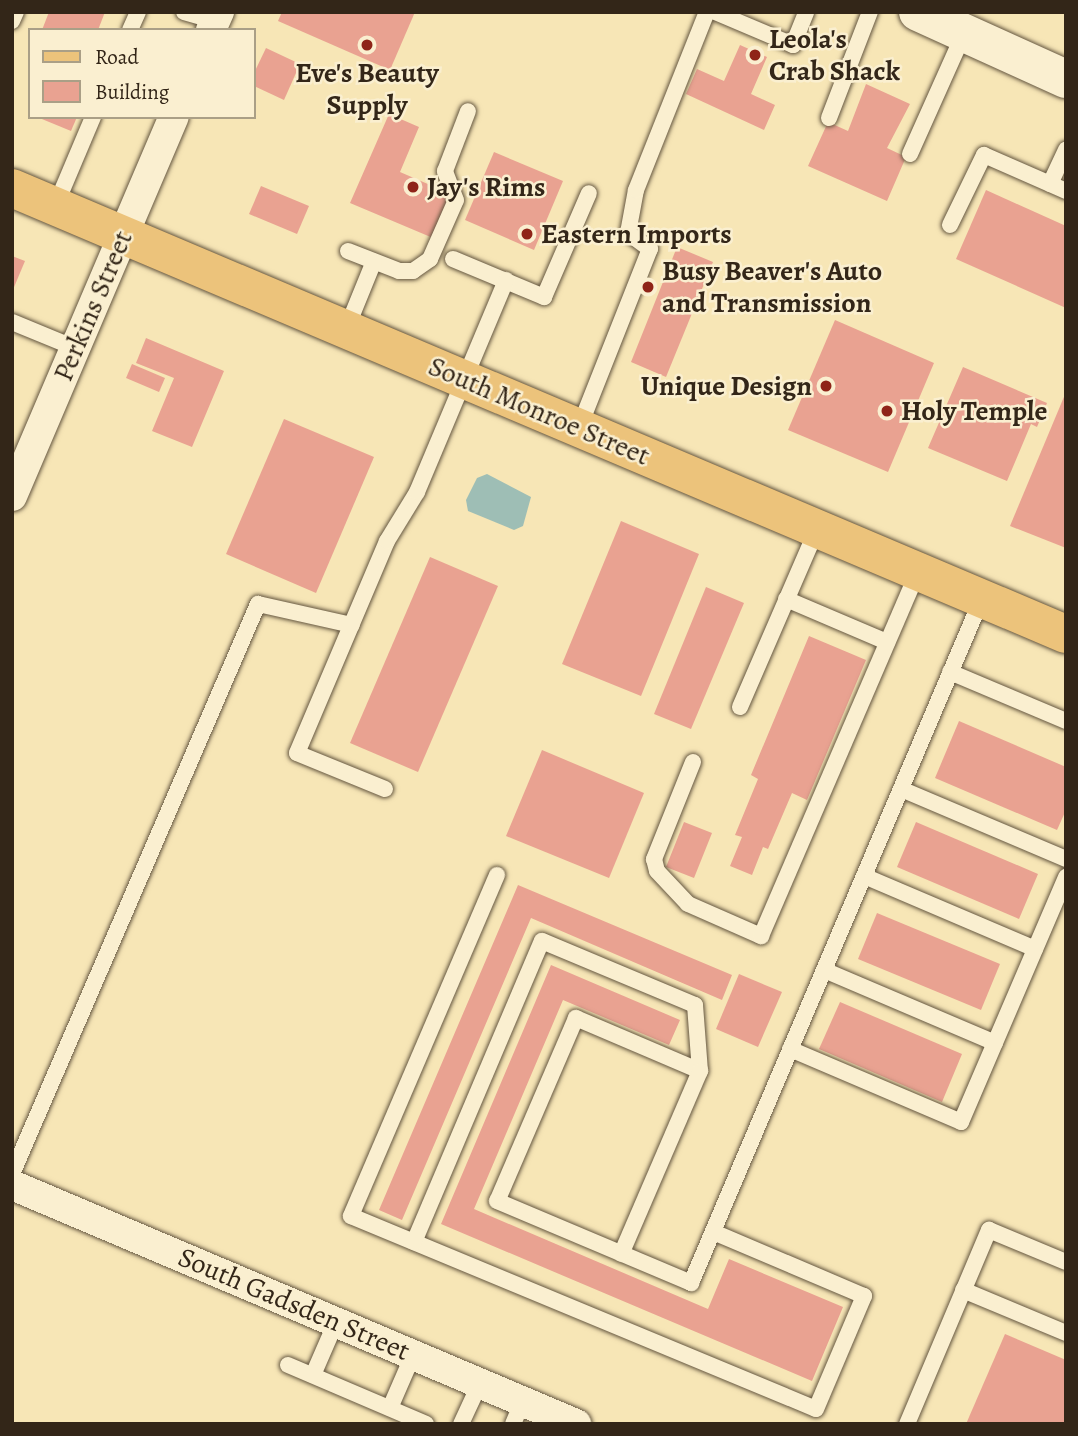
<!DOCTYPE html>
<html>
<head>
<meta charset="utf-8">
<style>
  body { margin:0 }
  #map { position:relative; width:1078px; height:1436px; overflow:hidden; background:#f7e6b6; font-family:Alegreya,serif }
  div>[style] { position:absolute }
  .water>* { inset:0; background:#9ebeb5 }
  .building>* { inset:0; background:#e9a291 }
  .roads { filter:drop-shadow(0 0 2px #645640) drop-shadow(0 0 2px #645640) }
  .service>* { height:16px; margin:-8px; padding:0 8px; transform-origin:8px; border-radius:8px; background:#faefd0 }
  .minor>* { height:30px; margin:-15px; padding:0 15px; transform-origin:15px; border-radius:15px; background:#faefd0 }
  .secondary>* { height:38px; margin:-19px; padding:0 19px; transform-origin:19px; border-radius:19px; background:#faefd0 }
  .primary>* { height:38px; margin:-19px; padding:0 19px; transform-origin:19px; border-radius:19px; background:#ecc37b }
  .dots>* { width:19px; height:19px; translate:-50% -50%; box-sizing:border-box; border:4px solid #faefd0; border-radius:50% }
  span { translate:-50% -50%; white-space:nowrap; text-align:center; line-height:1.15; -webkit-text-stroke:5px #faefd0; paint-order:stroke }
  .poi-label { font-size:28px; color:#332618; font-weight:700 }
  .left { translate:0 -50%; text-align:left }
  .right { translate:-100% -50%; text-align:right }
  .street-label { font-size:28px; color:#332618 }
  .frame { position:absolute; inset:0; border:14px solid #332618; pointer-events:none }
  .legend { position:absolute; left:28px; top:28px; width:228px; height:91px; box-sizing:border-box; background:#faefd0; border:2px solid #aa9f86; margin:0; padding:9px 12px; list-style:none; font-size:21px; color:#332618 }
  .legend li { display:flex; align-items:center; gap:14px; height:35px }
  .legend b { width:35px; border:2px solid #aa9f86 }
</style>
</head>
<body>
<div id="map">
  <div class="water">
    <div style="clip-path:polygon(487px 474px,531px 497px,523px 526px,514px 530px,468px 511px,466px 500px,477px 478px)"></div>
  </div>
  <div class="building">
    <div style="clip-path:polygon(49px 12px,105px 12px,98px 30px,42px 30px)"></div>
    <div style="clip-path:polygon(282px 12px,415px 12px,390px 70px,278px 21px)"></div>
    <div style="clip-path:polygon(740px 45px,767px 57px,751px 94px,775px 105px,764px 130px,686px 94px,697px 69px,724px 81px)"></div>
    <div style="clip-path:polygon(266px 48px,300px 64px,284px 100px,254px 86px,254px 73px)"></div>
    <div style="clip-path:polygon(866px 84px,910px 104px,887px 148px,906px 157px,887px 201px,808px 166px,828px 122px,848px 131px)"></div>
    <div style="clip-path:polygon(389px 114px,419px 127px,400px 172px,451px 194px,433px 238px,350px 203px)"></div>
    <div style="clip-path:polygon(37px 117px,77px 117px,71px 131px)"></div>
    <div style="clip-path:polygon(494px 152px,563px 181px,534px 250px,465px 220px)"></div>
    <div style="clip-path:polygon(261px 186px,309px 206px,297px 234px,249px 214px)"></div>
    <div style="clip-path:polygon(986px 190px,1066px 226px,1066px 308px,956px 259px)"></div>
    <div style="clip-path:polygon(677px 247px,713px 262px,666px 377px,631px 362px)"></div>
    <div style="clip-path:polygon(12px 256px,25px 261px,12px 292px)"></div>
    <div style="clip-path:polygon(835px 320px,934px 363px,888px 472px,788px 430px)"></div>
    <div style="clip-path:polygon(146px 338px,224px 371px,192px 447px,152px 431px,174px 378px,136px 363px)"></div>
    <div style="clip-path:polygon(132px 364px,165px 378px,159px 392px,126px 378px)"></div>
    <div style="clip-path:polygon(963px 367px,1047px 403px,1037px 427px,1031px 424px,1007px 481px,928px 448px)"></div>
    <div style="clip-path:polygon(1066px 392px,1066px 548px,1010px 526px)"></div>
    <div style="clip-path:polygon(284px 419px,374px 457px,316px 593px,226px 554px)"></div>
    <div style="clip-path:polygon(621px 521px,699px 554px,641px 696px,562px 664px)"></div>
    <div style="clip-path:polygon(430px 557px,498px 586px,418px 772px,350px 743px)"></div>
    <div style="clip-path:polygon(706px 587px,744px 603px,691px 729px,654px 714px)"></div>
    <div style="clip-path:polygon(809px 636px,866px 660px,807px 800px,792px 793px,768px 849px,763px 847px,752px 875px,730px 866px,742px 837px,735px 835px,758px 779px,751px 775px)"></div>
    <div style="clip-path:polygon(959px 721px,1066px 767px,1066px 810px,1057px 830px,935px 778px)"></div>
    <div style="clip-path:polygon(542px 750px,644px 793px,609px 878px,506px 836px)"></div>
    <div style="clip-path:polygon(684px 822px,712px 833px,694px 878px,666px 867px)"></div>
    <div style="clip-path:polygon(916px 822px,1038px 874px,1019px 919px,897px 867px)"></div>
    <div style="clip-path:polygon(518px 885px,732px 975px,722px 1000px,531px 918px,402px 1220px,379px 1210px)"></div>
    <div style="clip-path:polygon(877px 913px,1000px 964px,981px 1010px,858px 959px)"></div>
    <div style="clip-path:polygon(551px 965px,680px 1020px,669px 1045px,563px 1000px,474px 1209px,708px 1309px,729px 1259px,843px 1307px,812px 1381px,441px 1224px)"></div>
    <div style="clip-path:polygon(739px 974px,782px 992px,758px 1047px,716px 1029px)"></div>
    <div style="clip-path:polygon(840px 1002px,962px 1054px,942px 1102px,819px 1049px)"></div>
    <div style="clip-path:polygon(1005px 1334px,1066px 1360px,1066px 1424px,966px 1424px)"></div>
  </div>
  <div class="roads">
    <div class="service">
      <div style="left:184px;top:12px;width:32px;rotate:16deg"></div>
      <div style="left:715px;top:12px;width:85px;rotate:22.9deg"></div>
      <div style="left:793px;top:45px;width:35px;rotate:-68deg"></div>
      <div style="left:12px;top:21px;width:10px;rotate:-66deg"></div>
      <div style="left:130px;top:30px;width:20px;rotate:-66deg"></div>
      <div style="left:829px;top:118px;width:114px;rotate:-68.9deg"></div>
      <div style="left:910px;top:154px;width:133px;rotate:-65.9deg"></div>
      <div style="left:1050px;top:184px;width:38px;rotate:-65deg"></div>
      <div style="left:55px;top:207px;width:98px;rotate:-67.1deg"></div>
      <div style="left:950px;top:225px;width:78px;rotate:-64.1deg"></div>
      <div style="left:984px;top:155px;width:90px;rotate:23.7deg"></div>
      <div style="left:348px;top:251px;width:55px;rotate:21.4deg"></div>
      <div style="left:399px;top:271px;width:14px"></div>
      <div style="left:413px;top:271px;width:21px;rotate:-35deg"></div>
      <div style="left:430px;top:259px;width:64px;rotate:-66.2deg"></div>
      <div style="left:456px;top:200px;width:31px;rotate:-111deg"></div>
      <div style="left:445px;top:171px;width:64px;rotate:-69deg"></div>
      <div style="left:453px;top:259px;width:99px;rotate:22.7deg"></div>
      <div style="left:544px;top:297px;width:113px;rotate:-66.6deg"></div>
      <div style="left:12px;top:322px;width:68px;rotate:22.4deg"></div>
      <div style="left:346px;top:330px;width:74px;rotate:-67.9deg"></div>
      <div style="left:579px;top:428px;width:193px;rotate:-68.4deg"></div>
      <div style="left:650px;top:249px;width:27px;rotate:-144deg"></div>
      <div style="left:628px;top:233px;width:44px;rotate:-79.5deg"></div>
      <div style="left:636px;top:190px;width:192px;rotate:-68.3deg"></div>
      <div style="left:786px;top:599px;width:110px;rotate:23.1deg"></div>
      <div style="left:950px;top:672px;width:126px;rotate:22.9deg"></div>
      <div style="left:740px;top:707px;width:194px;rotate:-66.6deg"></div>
      <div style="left:693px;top:762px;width:105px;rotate:111.9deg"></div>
      <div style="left:654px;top:859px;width:12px;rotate:76deg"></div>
      <div style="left:657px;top:871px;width:45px;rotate:46.8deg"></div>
      <div style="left:688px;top:904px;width:80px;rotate:23.7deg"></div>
      <div style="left:761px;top:936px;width:397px;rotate:-66.7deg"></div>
      <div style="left:385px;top:789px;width:95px;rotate:-157.8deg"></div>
      <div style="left:297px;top:753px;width:230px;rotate:-67deg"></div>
      <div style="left:387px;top:541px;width:57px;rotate:-58.5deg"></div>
      <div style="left:417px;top:492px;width:230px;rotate:-67.2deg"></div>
      <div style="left:901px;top:789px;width:179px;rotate:23deg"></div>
      <div style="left:497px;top:875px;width:371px;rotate:113.2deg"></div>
      <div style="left:351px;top:1216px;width:503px;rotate:22.54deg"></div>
      <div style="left:816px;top:1409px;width:123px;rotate:-67deg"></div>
      <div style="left:864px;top:1296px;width:164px;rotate:-157deg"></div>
      <div style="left:864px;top:876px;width:186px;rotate:23.1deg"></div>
      <div style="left:824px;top:970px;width:186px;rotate:23.1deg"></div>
      <div style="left:790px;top:1049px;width:186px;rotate:23.1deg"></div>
      <div style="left:961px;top:1122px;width:267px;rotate:-66.8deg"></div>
      <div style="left:700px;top:1071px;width:135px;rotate:-156.9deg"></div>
      <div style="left:576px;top:1018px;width:199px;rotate:113.3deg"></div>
      <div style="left:497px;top:1201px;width:211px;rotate:22.9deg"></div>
      <div style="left:691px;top:1283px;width:744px;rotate:-66.98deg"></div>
      <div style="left:12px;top:1174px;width:621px;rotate:-66.66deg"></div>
      <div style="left:258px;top:604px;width:96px;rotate:12.6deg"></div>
      <div style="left:414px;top:1242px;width:327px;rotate:-67deg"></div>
      <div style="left:542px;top:941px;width:166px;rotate:22.7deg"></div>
      <div style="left:695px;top:1005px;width:66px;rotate:85.7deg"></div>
      <div style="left:700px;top:1071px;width:199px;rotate:113.3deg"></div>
      <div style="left:963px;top:1290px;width:112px;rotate:22.7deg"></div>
      <div style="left:288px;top:1365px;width:150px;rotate:23.1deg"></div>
      <div style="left:313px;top:1375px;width:58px;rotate:-66.5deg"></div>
      <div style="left:390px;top:1408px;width:58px;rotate:-66.5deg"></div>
      <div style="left:461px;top:1424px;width:45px;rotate:-65.1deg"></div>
      <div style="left:513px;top:1424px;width:25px;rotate:-67deg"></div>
      <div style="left:907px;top:1424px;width:211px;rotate:-67.1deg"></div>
      <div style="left:989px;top:1230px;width:83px;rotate:22.6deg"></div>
    </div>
    <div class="minor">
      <div style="left:211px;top:30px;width:20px;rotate:-66deg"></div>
      <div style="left:12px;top:496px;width:412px;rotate:-66.9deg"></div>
      <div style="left:12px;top:1185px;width:613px;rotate:22.97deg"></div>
    </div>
    <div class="secondary">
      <div style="left:918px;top:12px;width:162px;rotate:24.4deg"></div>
    </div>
    <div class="primary">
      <div style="left:12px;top:188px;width:1144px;rotate:22.94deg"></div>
    </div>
  </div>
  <div class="dots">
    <div style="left:367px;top:45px;background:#8f2418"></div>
    <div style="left:755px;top:55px;background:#8f2418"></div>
    <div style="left:413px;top:187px;background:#8f2418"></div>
    <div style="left:527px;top:234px;background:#8f2418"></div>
    <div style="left:648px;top:287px;background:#8f2418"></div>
    <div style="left:826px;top:386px;background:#8f2418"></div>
    <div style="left:887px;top:411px;background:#8f2418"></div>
  </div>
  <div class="poi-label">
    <span class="left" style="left:769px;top:55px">Leola's<br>Crab Shack</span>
    <span style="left:367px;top:89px">Eve's Beauty<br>Supply</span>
    <span class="left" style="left:427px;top:187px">Jay's Rims</span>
    <span class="left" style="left:541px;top:234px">Eastern Imports</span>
    <span class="left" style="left:662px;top:287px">Busy Beaver's Auto<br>and Transmission</span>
    <span class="right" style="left:812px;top:386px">Unique Design</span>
    <span class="left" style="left:901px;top:411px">Holy Temple</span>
  </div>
  <div class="street-label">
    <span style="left:93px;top:306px;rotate:-67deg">Perkins Street</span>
    <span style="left:539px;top:411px;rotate:23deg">South Monroe Street</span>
    <span style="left:294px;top:1304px;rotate:23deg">South Gadsden Street</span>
  </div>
  <div class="frame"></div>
  <ul class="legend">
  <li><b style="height:9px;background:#ecc37b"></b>Road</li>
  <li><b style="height:19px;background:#e9a291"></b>Building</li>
  </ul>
</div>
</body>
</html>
